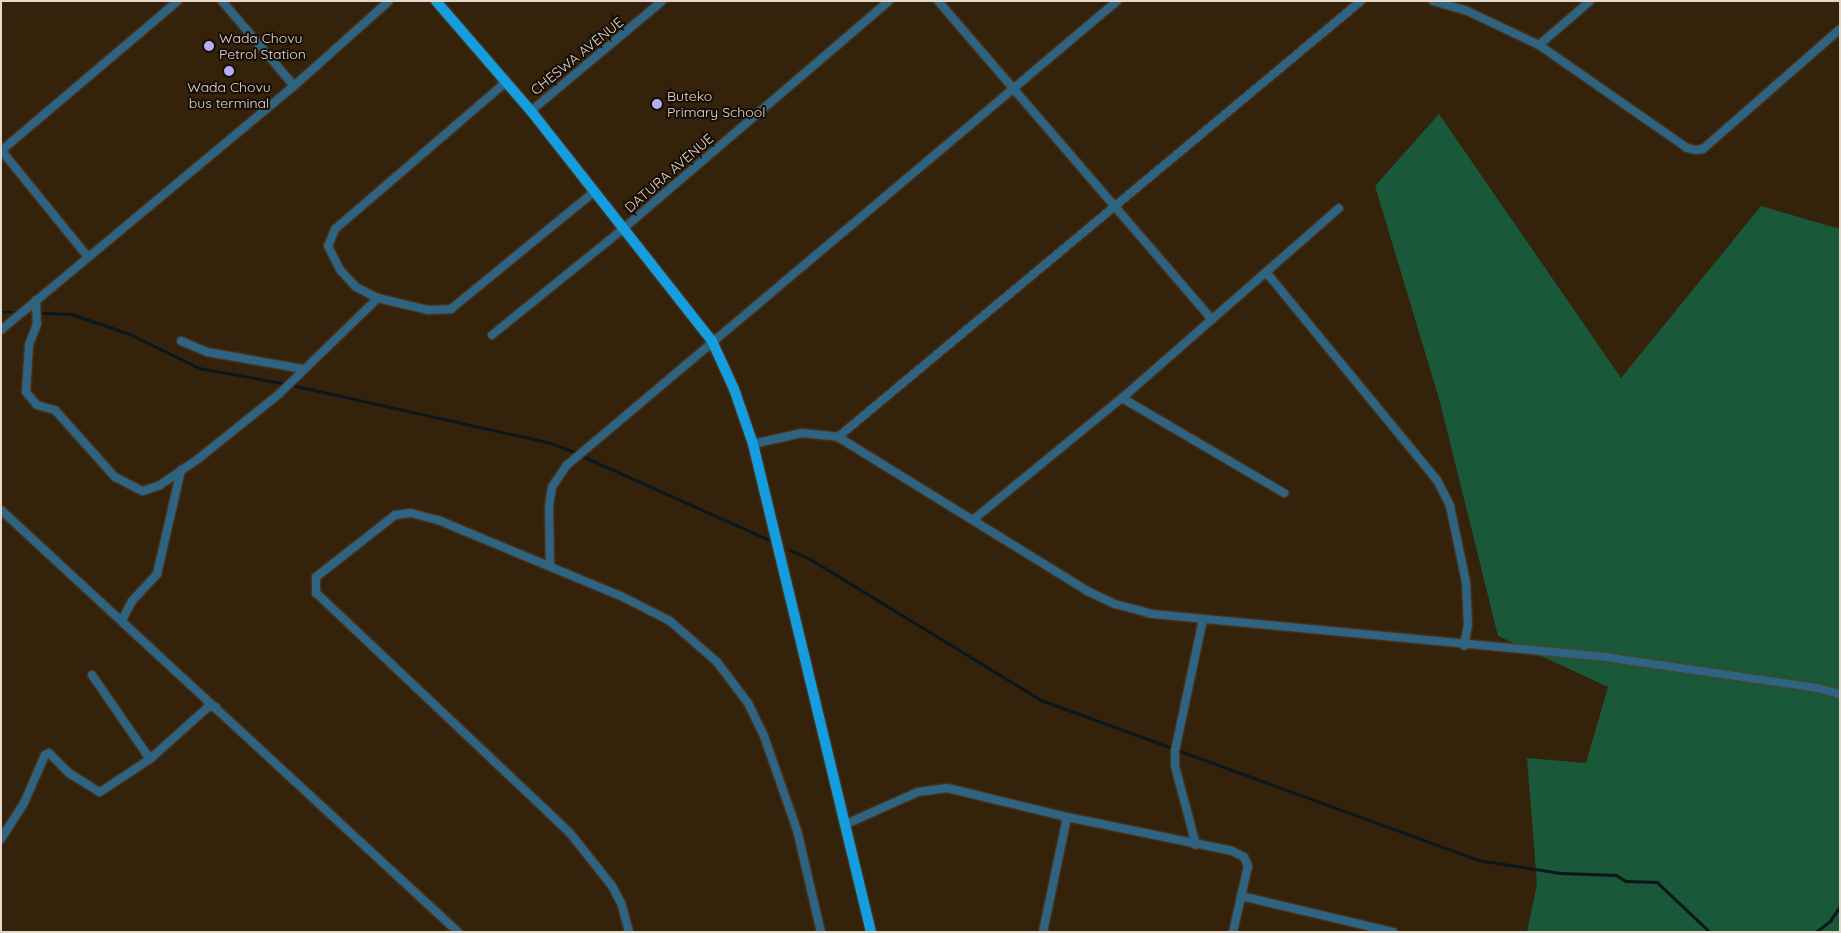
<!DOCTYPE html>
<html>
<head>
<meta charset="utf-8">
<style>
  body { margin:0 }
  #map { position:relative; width:1841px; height:933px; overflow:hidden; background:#34220b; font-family:Quicksand,sans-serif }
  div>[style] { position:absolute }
  .green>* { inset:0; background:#195839 }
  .stream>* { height:2.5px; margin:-1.25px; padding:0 1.25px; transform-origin:1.25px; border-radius:1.25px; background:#0a181c }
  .roads { filter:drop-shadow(0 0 1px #503f2a) drop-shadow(0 0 1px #503f2a) }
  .minor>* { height:8px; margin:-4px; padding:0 4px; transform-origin:4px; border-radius:4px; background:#2f6382 }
  .major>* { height:10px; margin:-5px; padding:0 5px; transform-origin:5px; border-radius:5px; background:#159edf }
  .dots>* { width:14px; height:14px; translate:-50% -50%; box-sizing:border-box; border:2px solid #150d05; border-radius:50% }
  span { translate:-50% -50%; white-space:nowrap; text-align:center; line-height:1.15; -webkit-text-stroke:4px #150d05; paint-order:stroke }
  .poi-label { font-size:14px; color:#e4d8ca }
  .left { translate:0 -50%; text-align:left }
  .street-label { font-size:14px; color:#e4d8ca }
  .frame { position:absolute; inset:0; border:2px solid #e4d8ca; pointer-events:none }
</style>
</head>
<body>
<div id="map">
  <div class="green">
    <div style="clip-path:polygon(1439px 114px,1621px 378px,1761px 206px,1840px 229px,1840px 932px,1527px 932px,1537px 884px,1527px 758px,1586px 763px,1608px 687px,1498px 636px,1440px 402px,1375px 186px)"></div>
  </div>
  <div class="stream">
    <div style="left:1px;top:312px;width:14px"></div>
    <div style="left:43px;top:313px;width:28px;rotate:2deg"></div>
    <div style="left:71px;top:314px;width:62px;rotate:18.7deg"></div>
    <div style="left:130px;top:334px;width:77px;rotate:26.2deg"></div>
    <div style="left:199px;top:368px;width:84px;rotate:10.2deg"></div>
    <div style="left:292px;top:385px;width:265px;rotate:12.6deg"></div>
    <div style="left:551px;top:443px;width:28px;rotate:21deg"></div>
    <div style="left:582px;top:456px;width:208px;rotate:24.1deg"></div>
    <div style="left:790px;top:550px;width:24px;rotate:24deg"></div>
    <div style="left:812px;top:560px;width:268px;rotate:31.4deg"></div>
    <div style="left:1041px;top:700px;width:465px;rotate:20.1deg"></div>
    <div style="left:1478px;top:860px;width:83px;rotate:9deg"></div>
    <div style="left:1560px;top:873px;width:56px;rotate:2deg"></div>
    <div style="left:1616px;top:875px;width:12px;rotate:31deg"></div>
    <div style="left:1626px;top:881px;width:31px;rotate:2deg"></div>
    <div style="left:1657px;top:882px;width:73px;rotate:43.3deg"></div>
    <div style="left:1816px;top:932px;width:18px;rotate:-38deg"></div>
    <div style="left:1830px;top:921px;width:18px;rotate:-56deg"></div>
  </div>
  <div class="roads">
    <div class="minor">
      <div style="left:222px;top:1px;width:111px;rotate:49.7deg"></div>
      <div style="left:938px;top:1px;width:420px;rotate:49.3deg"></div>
      <div style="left:1433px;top:1px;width:33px;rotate:16deg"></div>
      <div style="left:1465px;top:10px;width:82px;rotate:25.3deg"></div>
      <div style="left:1539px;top:45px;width:180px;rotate:34.8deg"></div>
      <div style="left:1687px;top:148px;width:9px;rotate:13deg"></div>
      <div style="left:1696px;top:150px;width:7px;rotate:-8deg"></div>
      <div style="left:1703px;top:149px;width:182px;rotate:-41.2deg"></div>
      <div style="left:1539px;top:45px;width:67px;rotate:-40.8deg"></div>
      <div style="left:506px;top:82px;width:225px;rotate:139.3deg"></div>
      <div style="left:335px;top:229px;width:18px;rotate:112deg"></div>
      <div style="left:328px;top:246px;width:28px;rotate:63deg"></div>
      <div style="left:341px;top:271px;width:22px;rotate:47deg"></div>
      <div style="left:356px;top:287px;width:25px;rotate:27deg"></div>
      <div style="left:378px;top:298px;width:51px;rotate:13.5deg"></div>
      <div style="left:428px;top:310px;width:23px;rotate:-2deg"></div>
      <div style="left:451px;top:309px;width:186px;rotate:-39.3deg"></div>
      <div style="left:531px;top:111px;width:171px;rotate:-40deg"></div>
      <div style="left:1px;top:150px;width:136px;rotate:50.9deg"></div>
      <div style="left:2px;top:150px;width:231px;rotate:-40.3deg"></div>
      <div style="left:1266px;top:272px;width:269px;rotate:50.6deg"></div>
      <div style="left:1437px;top:480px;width:29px;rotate:63deg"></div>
      <div style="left:1450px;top:506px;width:78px;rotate:78.1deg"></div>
      <div style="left:1466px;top:582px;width:43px;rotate:87.3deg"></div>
      <div style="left:1468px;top:625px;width:21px;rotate:101deg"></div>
      <div style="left:36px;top:300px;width:24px;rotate:88deg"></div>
      <div style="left:37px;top:324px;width:22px;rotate:111deg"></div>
      <div style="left:29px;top:345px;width:47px;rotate:93.7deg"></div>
      <div style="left:26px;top:392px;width:17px;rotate:50deg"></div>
      <div style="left:37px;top:405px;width:19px;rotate:16deg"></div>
      <div style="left:55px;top:410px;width:90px;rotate:48.2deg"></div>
      <div style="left:115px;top:477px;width:31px;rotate:27deg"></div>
      <div style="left:143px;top:491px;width:18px;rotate:-19deg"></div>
      <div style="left:160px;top:485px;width:46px;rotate:-34.4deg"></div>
      <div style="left:198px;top:459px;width:104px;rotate:-38.7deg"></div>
      <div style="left:279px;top:394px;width:138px;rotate:-44.1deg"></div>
      <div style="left:1px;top:330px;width:381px;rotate:-39.8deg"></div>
      <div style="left:294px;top:86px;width:127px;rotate:-41.8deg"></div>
      <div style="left:492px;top:335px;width:170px;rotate:-39deg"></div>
      <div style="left:624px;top:228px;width:349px;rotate:-40.6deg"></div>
      <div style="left:181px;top:341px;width:28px;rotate:23deg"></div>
      <div style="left:207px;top:352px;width:97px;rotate:10deg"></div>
      <div style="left:1122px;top:398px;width:188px;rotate:30.4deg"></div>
      <div style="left:838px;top:437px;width:681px;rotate:-39.82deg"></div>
      <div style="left:753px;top:444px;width:50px;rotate:-12.7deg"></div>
      <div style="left:802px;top:433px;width:36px;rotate:6deg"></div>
      <div style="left:838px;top:437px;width:293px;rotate:31.7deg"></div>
      <div style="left:1087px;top:591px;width:31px;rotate:25deg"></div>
      <div style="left:1115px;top:604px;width:38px;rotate:15deg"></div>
      <div style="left:1152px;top:614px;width:455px;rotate:5.4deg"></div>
      <div style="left:1605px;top:657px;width:214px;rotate:8.3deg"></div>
      <div style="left:1817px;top:688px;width:24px;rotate:15deg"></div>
      <div style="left:1px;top:510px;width:622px;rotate:42.72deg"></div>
      <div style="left:974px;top:519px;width:191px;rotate:-39.3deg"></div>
      <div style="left:1122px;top:398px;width:288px;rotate:-41.2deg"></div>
      <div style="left:550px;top:566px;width:60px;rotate:-91deg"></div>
      <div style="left:549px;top:506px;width:19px;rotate:-81deg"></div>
      <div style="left:552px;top:487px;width:27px;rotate:-56deg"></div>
      <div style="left:567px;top:465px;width:720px;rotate:-40.15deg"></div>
      <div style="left:122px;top:620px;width:21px;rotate:-62deg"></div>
      <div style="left:132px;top:601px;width:37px;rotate:-47deg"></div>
      <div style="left:157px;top:574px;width:107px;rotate:-77deg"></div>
      <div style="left:92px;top:675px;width:102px;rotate:55.4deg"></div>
      <div style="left:846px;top:824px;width:79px;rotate:-24deg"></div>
      <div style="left:918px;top:792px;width:29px;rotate:-8deg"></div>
      <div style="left:947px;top:788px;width:123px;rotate:13.6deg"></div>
      <div style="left:1067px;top:817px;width:168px;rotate:11.6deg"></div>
      <div style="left:1232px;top:851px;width:13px;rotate:27deg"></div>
      <div style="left:1244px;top:857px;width:10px;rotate:66deg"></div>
      <div style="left:1248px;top:866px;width:68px;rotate:102.8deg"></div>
      <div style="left:1px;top:839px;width:43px;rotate:-57.4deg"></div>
      <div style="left:24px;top:803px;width:52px;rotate:-66.4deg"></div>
      <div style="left:45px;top:755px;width:4px;rotate:-27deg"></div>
      <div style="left:49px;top:753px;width:28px;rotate:45deg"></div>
      <div style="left:69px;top:773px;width:36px;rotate:32deg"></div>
      <div style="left:100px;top:792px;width:60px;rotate:-33.4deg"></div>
      <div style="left:150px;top:759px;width:78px;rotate:-41.9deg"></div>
      <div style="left:208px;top:707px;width:8px"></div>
      <div style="left:1196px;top:845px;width:82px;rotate:-104.9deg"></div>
      <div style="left:1175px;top:766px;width:15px;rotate:-90deg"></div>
      <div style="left:1175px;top:751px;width:135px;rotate:-78deg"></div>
      <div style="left:1241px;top:896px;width:156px;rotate:13.3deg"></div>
      <div style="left:629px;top:932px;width:30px;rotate:-105deg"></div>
      <div style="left:621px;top:903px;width:19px;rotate:-118deg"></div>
      <div style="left:612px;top:886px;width:68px;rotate:-128.4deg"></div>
      <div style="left:570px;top:833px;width:349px;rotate:-136.6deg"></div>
      <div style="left:316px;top:593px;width:16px;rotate:-90deg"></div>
      <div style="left:316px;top:577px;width:100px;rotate:-38.1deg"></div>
      <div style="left:395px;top:515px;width:16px;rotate:-7deg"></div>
      <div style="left:411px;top:513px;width:28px;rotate:15deg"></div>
      <div style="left:438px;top:520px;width:198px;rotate:22.6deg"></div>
      <div style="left:621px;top:596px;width:55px;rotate:27deg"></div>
      <div style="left:670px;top:621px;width:62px;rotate:41.1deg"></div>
      <div style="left:717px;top:662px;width:51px;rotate:52.9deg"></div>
      <div style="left:748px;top:703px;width:37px;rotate:64deg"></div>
      <div style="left:764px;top:736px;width:100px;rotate:70.7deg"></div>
      <div style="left:797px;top:830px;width:105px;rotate:76.8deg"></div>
      <div style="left:1043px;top:932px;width:117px;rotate:-78.2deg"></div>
    </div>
    <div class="major">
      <div style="left:436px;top:1px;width:145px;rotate:49.2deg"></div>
      <div style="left:531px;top:111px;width:293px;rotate:51.8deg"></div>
      <div style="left:712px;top:341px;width:53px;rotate:65.4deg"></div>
      <div style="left:734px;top:389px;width:58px;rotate:70.9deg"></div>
      <div style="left:753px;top:444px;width:502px;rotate:76.41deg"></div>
    </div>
  </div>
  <div class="dots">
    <div style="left:209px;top:46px;background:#b6acf8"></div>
    <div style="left:229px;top:71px;background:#b6acf8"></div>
    <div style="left:657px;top:104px;background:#b6acf8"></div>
  </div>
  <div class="poi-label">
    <span class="left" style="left:219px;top:46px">Wada Chovu<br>Petrol Station</span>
    <span style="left:229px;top:95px">Wada Chovu<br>bus terminal</span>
    <span class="left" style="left:667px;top:104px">Buteko<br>Primary School</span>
  </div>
  <div class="street-label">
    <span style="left:577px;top:56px;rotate:-39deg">CHESWA AVENUE</span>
    <span style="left:669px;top:173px;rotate:-41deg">DATURA AVENUE</span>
  </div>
  <div class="frame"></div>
</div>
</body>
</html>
